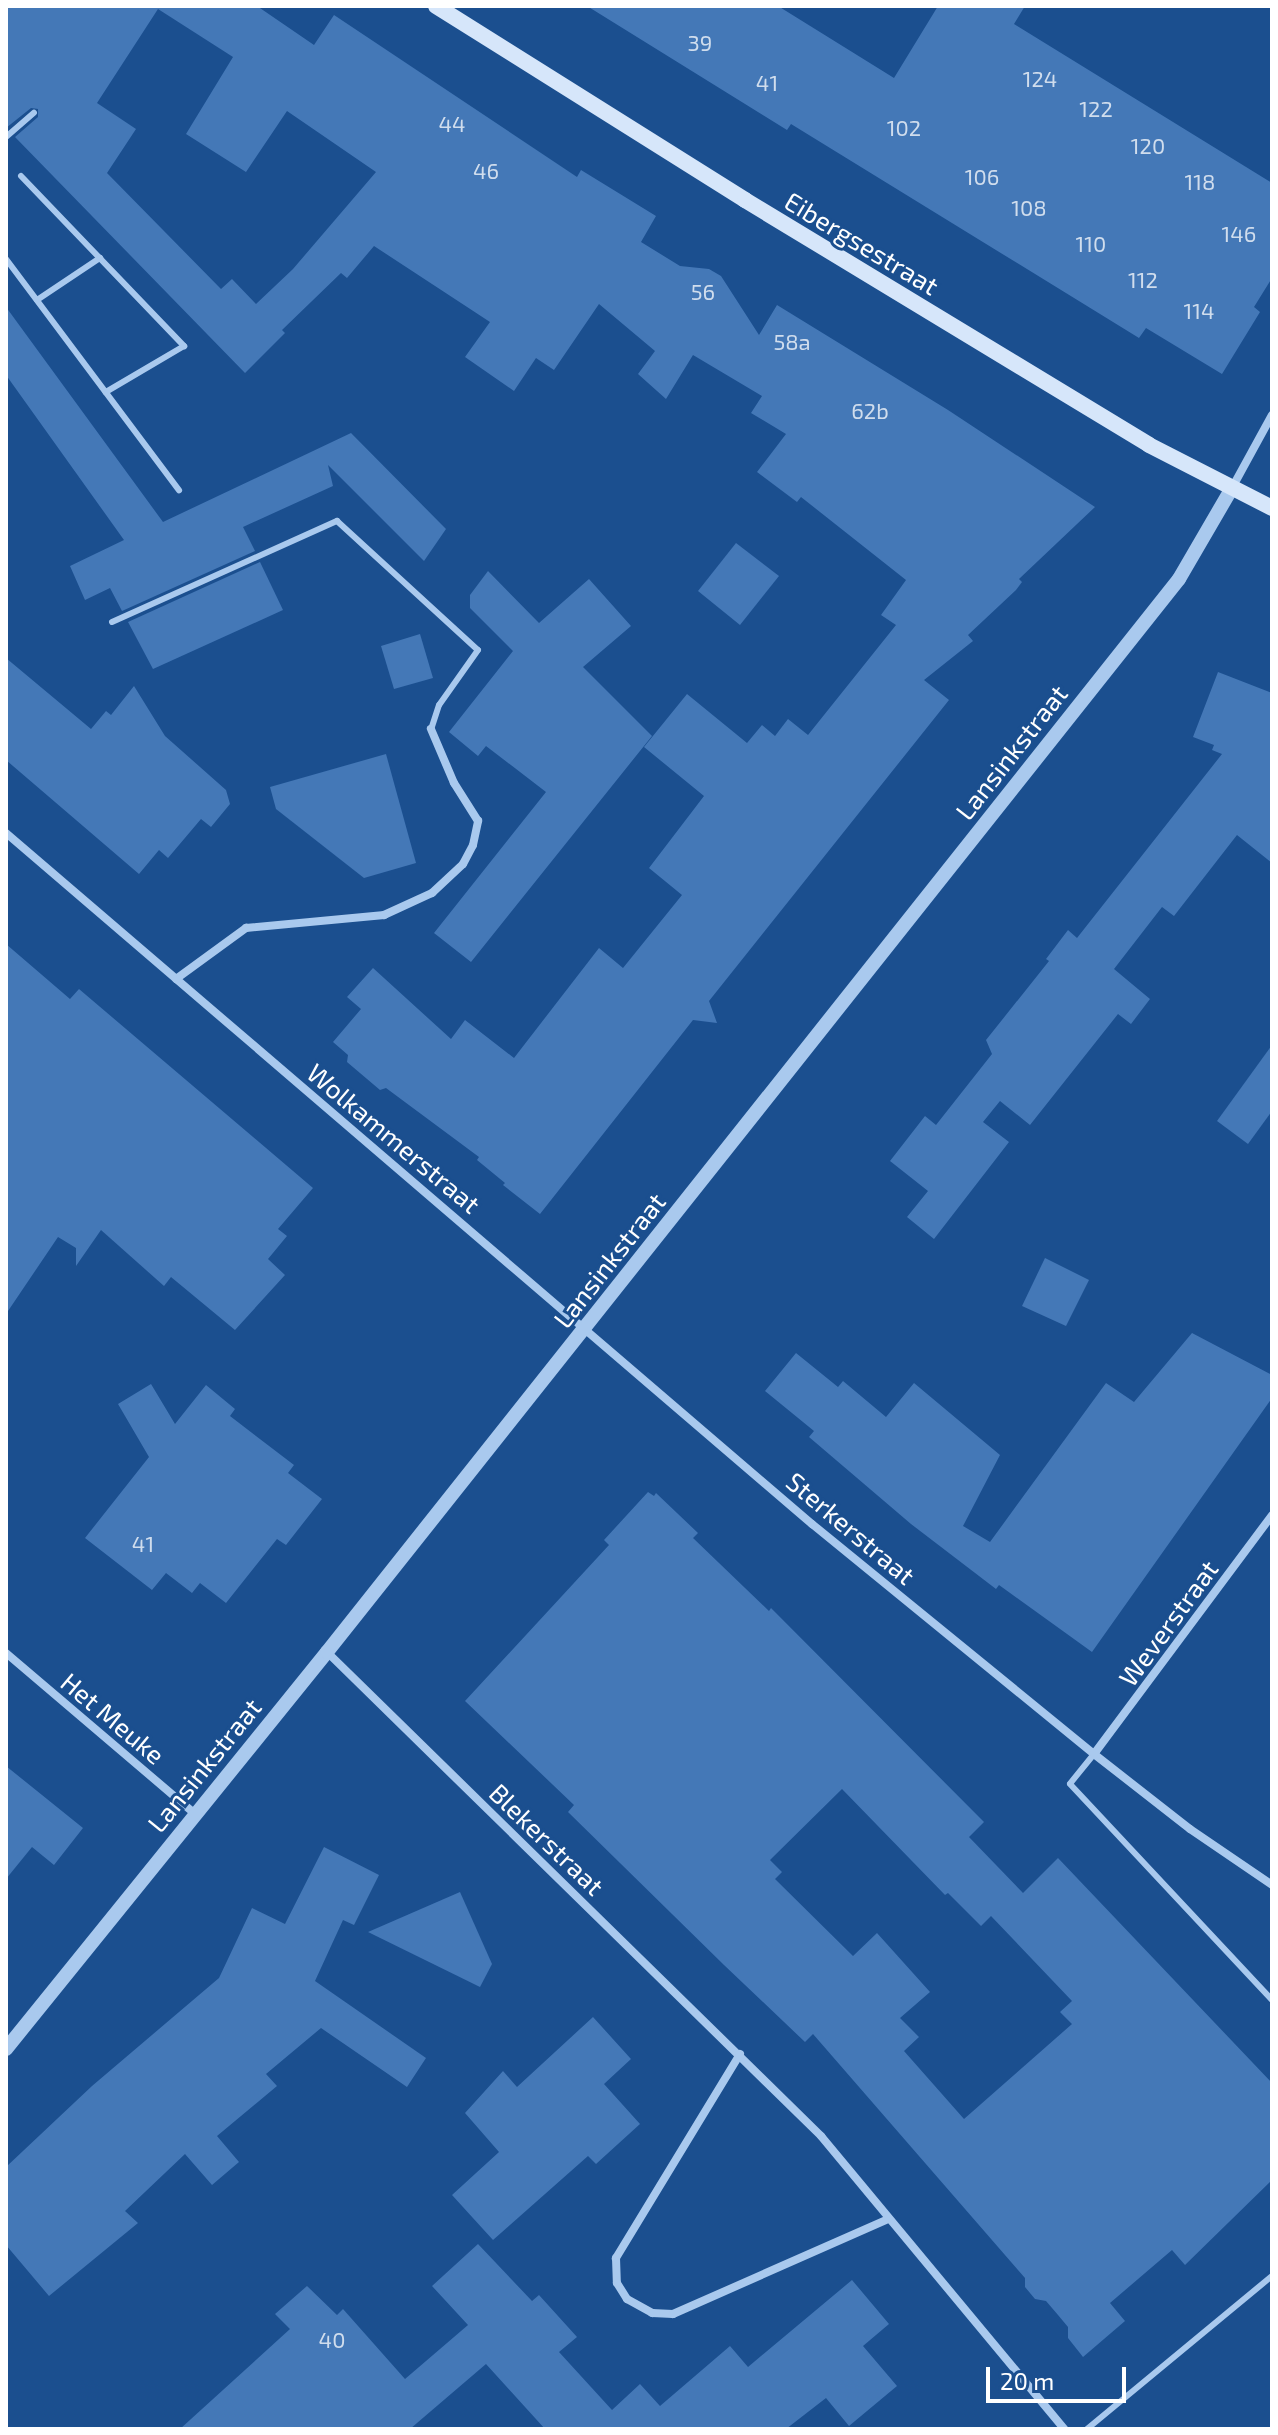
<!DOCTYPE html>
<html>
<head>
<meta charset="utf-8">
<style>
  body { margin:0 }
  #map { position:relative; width:1278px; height:2435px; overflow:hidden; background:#1b4f8f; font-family:"Exo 2",sans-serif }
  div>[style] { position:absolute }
  .building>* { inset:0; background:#4478b7 }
  .service>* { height:6px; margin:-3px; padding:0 3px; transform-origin:3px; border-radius:3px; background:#a9c9ee }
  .minor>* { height:8px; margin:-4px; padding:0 4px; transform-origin:4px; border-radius:4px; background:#a9c9ee }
  .tertiary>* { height:14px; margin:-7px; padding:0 7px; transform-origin:7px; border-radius:7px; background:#a9c9ee }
  .secondary>* { height:16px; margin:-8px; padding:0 8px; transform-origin:8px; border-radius:8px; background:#d6e6fa }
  span { translate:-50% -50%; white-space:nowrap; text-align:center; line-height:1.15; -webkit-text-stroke:6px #1b4f8f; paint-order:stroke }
  .number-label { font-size:22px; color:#d0dded }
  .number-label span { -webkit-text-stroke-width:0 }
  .street-label { font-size:26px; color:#fff }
  .frame { position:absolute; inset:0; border:8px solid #fff; pointer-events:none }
  .scale { position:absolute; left:986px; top:2367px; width:140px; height:36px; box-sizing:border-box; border:4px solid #fff; border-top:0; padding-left:10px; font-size:24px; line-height:28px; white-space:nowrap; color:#fff; -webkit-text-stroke:6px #1b4f8f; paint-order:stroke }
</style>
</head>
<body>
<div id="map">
  <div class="building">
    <div style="clip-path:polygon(evenodd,6px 6px,257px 6px,314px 45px,334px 15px,577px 177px,581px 170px,656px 216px,641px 242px,680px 266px,709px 269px,721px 276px,759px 335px,777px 305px,948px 410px,1095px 507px,1019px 579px,1022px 582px,1016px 590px,968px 635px,973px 641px,924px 680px,949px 700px,709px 1001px,717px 1023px,693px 1020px,540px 1214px,503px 1185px,505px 1183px,477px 1160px,479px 1157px,386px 1088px,380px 1090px,347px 1062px,348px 1055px,333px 1042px,361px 1009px,347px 997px,373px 968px,451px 1039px,465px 1020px,514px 1058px,599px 948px,623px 968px,682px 895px,649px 868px,704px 796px,644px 747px,687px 694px,747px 743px,762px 725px,775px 736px,788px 719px,808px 735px,896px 625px,881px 615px,906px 580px,801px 497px,797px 502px,757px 472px,786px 434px,751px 413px,762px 396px,693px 355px,666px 399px,638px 374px,655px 351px,599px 304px,554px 370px,536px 358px,514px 391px,465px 357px,490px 322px,374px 246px,347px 278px,341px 273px,282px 330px,285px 333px,245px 373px,15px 137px,38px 117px,38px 109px,31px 108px,6px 128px,6px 6px,158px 9px,233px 57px,186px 134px,246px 172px,287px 111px,376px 172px,293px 269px,256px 304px,232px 279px,221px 289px,107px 173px,136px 129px,97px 103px,158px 9px)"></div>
    <div style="clip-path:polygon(587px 6px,778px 6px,894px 78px,938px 6px,1025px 6px,1014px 24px,1272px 183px,1272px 278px,1254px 307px,1260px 312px,1222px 374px,1146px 328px,1139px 338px,791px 124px,787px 130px)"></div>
    <div style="clip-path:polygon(6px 307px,163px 522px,351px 433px,446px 529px,424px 561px,328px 465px,333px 486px,243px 527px,255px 551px,122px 611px,110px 588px,85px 600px,70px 566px,124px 540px,6px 375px)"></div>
    <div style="clip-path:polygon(736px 543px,779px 576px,740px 625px,698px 591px)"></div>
    <div style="clip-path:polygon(260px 562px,283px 610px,153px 669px,128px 622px)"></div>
    <div style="clip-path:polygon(488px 571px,539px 623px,589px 579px,631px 626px,583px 667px,652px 736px,471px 962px,434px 933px,546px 792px,486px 746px,478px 756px,449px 732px,513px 651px,470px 608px,470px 595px)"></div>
    <div style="clip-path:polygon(420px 634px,433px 678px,394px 689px,381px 646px)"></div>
    <div style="clip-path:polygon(6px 658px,91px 729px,106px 711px,111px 715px,134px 686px,165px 736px,226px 790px,230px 804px,211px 827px,201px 819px,168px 858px,159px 850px,139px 874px,6px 760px)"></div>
    <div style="clip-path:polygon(1218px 672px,1272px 693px,1272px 863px,1237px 835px,1174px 916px,1162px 907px,1114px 969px,1150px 999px,1131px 1024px,1118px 1014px,1030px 1125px,1000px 1101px,983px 1122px,1009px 1142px,934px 1239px,907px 1217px,928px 1191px,890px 1161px,925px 1116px,936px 1125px,992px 1054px,986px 1040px,1049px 961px,1046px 959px,1068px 930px,1077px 938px,1222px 754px,1212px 750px,1214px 745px,1193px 737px)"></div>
    <div style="clip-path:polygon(386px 754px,416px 863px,364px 878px,276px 809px,270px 787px)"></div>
    <div style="clip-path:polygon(6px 944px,70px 999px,79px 989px,313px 1188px,278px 1229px,287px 1236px,268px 1259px,285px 1275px,235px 1330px,171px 1277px,164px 1286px,101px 1230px,76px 1266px,76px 1248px,58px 1237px,6px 1314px)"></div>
    <div style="clip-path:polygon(1272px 1045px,1272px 1111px,1248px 1144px,1217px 1121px)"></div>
    <div style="clip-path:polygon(1045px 1258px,1089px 1280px,1066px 1326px,1022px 1306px)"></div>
    <div style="clip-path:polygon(1192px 1333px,1272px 1375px,1272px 1398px,1092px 1652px,999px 1585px,996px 1589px,911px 1524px,809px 1437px,814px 1431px,765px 1391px,796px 1353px,838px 1387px,843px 1381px,886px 1417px,914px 1383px,1000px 1455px,963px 1526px,990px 1542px,1106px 1383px,1134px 1402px)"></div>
    <div style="clip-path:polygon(151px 1384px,175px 1424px,206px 1385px,235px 1409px,230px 1416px,294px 1465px,288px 1473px,322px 1499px,286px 1545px,277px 1539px,226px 1603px,200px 1583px,192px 1593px,166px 1573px,152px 1590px,85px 1538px,149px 1457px,118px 1404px)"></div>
    <div style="clip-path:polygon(evenodd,648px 1492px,654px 1496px,656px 1493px,698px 1533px,693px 1538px,769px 1611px,771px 1608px,984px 1822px,969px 1837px,1023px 1893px,1058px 1858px,1272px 2083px,1272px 2180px,1185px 2265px,1172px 2250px,1110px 2303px,1125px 2321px,1083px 2357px,1068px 2338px,1068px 2327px,1058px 2315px,1046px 2301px,1035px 2299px,1025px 2287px,1025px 2278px,813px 2034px,805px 2042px,724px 1965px,568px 1812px,574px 1805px,465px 1701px,609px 1545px,604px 1540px,648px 1492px,842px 1789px,945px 1895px,948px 1893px,981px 1926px,991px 1916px,1072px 2001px,1060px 2012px,1072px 2024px,964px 2119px,904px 2051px,919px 2037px,900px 2018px,930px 1992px,877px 1933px,853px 1956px,775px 1879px,782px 1872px,770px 1860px,842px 1789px)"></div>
    <div style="clip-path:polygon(6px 1766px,83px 1828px,54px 1865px,32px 1847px,6px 1879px)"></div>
    <div style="clip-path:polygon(324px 1847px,379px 1875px,354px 1925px,343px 1920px,315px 1981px,426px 2058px,407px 2087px,321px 2028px,266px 2074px,277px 2086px,217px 2136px,239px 2162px,212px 2185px,185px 2154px,125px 2211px,138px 2223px,49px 2296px,6px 2245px,6px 2167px,92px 2086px,219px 1978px,252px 1908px,285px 1924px)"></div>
    <div style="clip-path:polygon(460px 1892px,492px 1964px,480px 1987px,368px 1932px)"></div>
    <div style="clip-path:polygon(593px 2017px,631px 2059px,604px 2084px,640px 2124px,596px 2164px,588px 2156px,493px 2240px,452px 2195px,499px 2152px,465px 2113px,503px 2071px,517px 2087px)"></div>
    <div style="clip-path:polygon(478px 2244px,532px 2301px,539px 2295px,577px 2337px,559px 2352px,612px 2410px,640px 2384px,660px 2406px,730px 2346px,748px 2367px,852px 2280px,889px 2324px,863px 2346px,897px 2386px,849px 2426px,826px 2398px,786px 2429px,545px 2429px,486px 2364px,410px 2429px,180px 2429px,290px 2329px,275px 2314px,307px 2286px,337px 2315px,343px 2309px,405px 2379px,468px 2325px,432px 2286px)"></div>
  </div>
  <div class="service">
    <div style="left:6px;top:137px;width:37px;rotate:-41deg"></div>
    <div style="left:21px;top:176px;width:236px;rotate:46.2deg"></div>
    <div style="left:184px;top:346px;width:91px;rotate:149.5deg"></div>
    <div style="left:6px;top:259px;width:289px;rotate:53.2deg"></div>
    <div style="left:37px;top:300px;width:76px;rotate:-33.7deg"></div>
    <div style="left:112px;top:622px;width:247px;rotate:-24.2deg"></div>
    <div style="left:337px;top:521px;width:191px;rotate:42.5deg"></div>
    <div style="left:478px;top:650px;width:67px;rotate:125.3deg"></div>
    <div style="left:439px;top:705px;width:25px;rotate:108deg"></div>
    <div style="left:1094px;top:1754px;width:38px;rotate:129deg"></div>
    <div style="left:1070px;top:1784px;width:296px;rotate:46.9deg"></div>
    <div style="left:1087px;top:2429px;width:240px;rotate:-39.6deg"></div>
  </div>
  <div class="minor">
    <div style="left:1232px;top:488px;width:83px;rotate:-61.3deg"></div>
    <div style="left:6px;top:833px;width:1062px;rotate:40.61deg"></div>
    <div style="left:812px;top:1524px;width:364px;rotate:39.2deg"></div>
    <div style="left:1094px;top:1754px;width:122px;rotate:38deg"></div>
    <div style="left:1190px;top:1829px;width:99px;rotate:34.3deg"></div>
    <div style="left:176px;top:979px;width:87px;rotate:-36.1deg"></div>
    <div style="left:246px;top:928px;width:139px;rotate:-5.4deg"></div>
    <div style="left:384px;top:915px;width:53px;rotate:-24.6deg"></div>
    <div style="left:432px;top:893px;width:42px;rotate:-43.1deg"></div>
    <div style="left:463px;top:864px;width:21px;rotate:-62deg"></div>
    <div style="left:473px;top:845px;width:25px;rotate:-78deg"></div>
    <div style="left:478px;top:821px;width:45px;rotate:-122.3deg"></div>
    <div style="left:454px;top:783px;width:59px;rotate:-113.1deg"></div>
    <div style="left:327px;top:1652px;width:692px;rotate:44.41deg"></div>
    <div style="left:821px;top:2136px;width:381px;rotate:50.3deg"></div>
    <div style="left:6px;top:1653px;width:247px;rotate:40.4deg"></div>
    <div style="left:1094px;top:1754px;width:298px;rotate:-53.3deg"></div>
    <div style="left:740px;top:2054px;width:239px;rotate:121.3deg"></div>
    <div style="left:616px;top:2258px;width:25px;rotate:88deg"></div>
    <div style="left:617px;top:2283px;width:19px;rotate:58deg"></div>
    <div style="left:627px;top:2299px;width:29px;rotate:29deg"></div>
    <div style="left:652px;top:2313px;width:21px;rotate:3deg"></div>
    <div style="left:673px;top:2314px;width:235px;rotate:-23.8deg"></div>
  </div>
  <div class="tertiary">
    <div style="left:6px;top:2049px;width:511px;rotate:-51.04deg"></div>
    <div style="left:327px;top:1652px;width:1370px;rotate:-51.55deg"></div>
    <div style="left:1179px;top:579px;width:105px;rotate:-59.8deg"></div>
  </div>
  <div class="secondary">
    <div style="left:436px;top:6px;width:365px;rotate:32.1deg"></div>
    <div style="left:745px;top:200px;width:472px;rotate:31.2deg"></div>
    <div style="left:1149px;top:445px;width:138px;rotate:27.1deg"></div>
  </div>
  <div class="number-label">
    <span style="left:700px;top:43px">39</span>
    <span style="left:1040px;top:79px">124</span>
    <span style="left:767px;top:83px">41</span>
    <span style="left:1096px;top:109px">122</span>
    <span style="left:452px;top:124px">44</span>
    <span style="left:904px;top:128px">102</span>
    <span style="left:1148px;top:146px">120</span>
    <span style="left:486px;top:171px">46</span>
    <span style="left:982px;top:177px">106</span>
    <span style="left:1200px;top:182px">118</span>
    <span style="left:1029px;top:208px">108</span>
    <span style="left:1239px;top:234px">146</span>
    <span style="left:1091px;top:244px">110</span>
    <span style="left:1143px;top:280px">112</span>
    <span style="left:703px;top:292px">56</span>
    <span style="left:1199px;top:311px">114</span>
    <span style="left:792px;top:342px">58a</span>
    <span style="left:870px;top:411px">62b</span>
    <span style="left:143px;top:1544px">41</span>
    <span style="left:332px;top:2340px">40</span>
  </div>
  <div class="street-label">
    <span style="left:862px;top:243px;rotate:31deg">Eibergsestraat</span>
    <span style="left:1011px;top:752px;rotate:-52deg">Lansinkstraat</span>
    <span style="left:394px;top:1138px;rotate:40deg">Wolkammerstraat</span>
    <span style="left:609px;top:1260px;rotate:-52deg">Lansinkstraat</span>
    <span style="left:851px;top:1528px;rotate:40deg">Sterkerstraat</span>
    <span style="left:1168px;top:1623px;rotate:-54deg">Weverstraat</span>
    <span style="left:113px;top:1718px;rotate:40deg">Het Meuke</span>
    <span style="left:204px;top:1765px;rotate:-51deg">Lansinkstraat</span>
    <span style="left:547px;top:1839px;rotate:44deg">Blekerstraat</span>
  </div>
  <div class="frame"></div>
  <div class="scale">20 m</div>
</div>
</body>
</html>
